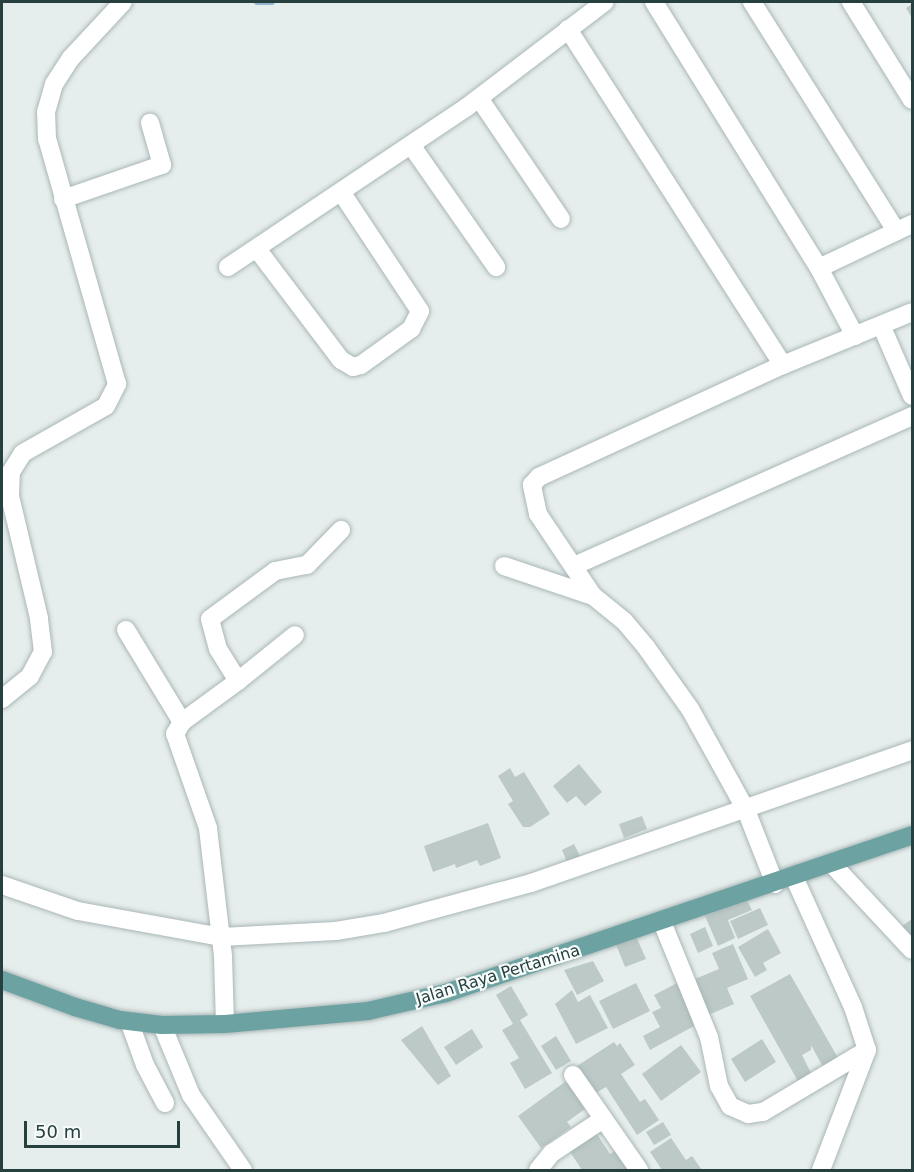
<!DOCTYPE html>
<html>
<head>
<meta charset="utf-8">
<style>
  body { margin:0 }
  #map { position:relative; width:914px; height:1172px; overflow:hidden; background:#e6eeed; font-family:"DejaVu Sans",sans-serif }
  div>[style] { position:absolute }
  .stream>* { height:6px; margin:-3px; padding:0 3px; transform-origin:3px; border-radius:3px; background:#92b6d0 }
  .building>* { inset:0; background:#bcc9c7 }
  .roads { filter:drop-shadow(0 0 2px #a9b6b6) drop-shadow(0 0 2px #a9b6b6) }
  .minor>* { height:18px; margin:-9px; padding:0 9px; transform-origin:9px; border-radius:9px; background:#fff }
  .major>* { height:18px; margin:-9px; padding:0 9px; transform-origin:9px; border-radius:9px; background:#6da2a2 }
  span { translate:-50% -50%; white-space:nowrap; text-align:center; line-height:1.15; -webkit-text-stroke:4.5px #f7fbfa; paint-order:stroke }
  .street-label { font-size:16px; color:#264040 }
  .frame { position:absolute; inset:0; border:3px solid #264040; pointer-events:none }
  .scale { position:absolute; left:24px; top:1121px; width:156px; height:27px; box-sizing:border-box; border:3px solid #264040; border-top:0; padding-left:8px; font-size:18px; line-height:21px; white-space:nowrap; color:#264040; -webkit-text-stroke:4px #f7fbfa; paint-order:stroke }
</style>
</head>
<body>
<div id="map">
  <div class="stream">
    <div style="left:257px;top:2px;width:15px"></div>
  </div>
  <div class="building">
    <div style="clip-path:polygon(912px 4px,912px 18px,906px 8px)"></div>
    <div style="clip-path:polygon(579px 764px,602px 792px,585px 806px,576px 796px,567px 803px,553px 786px)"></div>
    <div style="clip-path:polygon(510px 768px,515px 777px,524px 772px,550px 814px,530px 827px,523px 827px,508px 804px,513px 801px,498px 776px)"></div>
    <div style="clip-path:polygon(642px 816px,647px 829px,624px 838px,619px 824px)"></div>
    <div style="clip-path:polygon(488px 823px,501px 858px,480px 866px,477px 860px,456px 868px,455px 864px,433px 872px,424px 846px)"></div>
    <div style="clip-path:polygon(574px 844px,580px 856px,567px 862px,562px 850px)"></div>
    <div style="clip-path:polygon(746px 898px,752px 910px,728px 920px,735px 938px,718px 946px,705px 916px)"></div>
    <div style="clip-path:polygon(760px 908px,768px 925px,738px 939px,730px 921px)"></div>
    <div style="clip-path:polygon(912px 919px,912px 941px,902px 926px)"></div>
    <div style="clip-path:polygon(705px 927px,713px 946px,698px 953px,690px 934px)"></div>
    <div style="clip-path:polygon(768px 929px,781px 953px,763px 963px,767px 970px,755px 977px,738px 947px)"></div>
    <div style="clip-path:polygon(635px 934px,646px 959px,625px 967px,615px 942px)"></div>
    <div style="clip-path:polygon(733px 944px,748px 979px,727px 988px,734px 1004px,706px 1016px,690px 981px,719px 969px,712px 953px)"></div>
    <div style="clip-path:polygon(593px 961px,604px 981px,577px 995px,564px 970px)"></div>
    <div style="clip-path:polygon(790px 974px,838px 1058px,823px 1067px,811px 1045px,811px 1050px,802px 1055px,812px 1075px,799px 1083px,750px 996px)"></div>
    <div style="clip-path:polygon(679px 982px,696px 1025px,650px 1050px,643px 1036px,660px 1027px,652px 1012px,661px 1008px,654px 995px)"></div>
    <div style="clip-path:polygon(636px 983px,650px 1011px,613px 1029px,599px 1001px)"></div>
    <div style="clip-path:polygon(511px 986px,528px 1015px,520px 1020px,552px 1073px,525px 1089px,510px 1063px,519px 1058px,502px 1030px,513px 1024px,496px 995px)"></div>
    <div style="clip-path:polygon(572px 990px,578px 1002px,590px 995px,608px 1028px,576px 1044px,555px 1004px)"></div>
    <div style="clip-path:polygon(422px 1026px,451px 1076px,438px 1085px,401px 1040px)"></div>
    <div style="clip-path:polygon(472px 1029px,483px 1047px,456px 1065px,444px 1047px)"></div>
    <div style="clip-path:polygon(556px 1036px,571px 1061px,556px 1070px,541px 1046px)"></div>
    <div style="clip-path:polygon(762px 1039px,776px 1062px,745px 1082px,731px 1059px)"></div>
    <div style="clip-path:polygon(614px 1042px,617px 1046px,620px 1043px,635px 1065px,621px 1074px,640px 1102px,645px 1099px,659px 1120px,637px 1135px,606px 1087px,594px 1094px,577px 1066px)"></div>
    <div style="clip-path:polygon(681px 1045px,701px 1072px,661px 1101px,642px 1074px)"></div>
    <div style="clip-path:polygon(569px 1079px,589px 1106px,567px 1122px,571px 1127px,541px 1148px,518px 1116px)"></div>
    <div style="clip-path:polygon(663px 1122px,671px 1135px,654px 1145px,646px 1132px)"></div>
    <div style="clip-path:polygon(595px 1131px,610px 1154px,615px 1151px,628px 1170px,582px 1170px,568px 1149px)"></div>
    <div style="clip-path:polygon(671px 1138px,686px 1160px,692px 1156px,702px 1170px,662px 1170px,650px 1152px)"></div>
  </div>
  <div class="roads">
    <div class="minor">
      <div style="left:654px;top:2px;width:313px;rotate:58.2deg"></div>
      <div style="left:819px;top:268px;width:77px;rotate:62.1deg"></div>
      <div style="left:752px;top:2px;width:271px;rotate:57.8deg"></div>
      <div style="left:851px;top:2px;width:115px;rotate:58.1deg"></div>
      <div style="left:568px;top:29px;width:399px;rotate:57.4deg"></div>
      <div style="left:479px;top:98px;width:146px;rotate:55.9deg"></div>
      <div style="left:411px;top:145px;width:149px;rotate:55.1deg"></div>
      <div style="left:63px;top:199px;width:105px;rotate:-19deg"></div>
      <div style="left:162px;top:165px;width:44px;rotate:-105.9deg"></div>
      <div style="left:257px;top:249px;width:139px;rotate:52.9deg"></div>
      <div style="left:341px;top:360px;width:14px;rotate:30deg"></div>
      <div style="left:353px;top:367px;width:8px;rotate:-14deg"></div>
      <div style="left:361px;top:365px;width:62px;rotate:-35.8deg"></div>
      <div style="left:411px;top:329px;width:20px;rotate:-63deg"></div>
      <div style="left:420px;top:311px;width:141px;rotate:-123.5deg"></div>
      <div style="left:228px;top:267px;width:288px;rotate:-33.8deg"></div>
      <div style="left:467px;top:107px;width:173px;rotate:-37.3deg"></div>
      <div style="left:819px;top:268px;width:103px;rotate:-25.3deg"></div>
      <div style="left:881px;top:325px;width:77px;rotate:66.4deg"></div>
      <div style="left:576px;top:565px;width:368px;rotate:-23.9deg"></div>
      <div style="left:504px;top:566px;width:94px;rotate:18.6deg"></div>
      <div style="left:126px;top:630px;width:108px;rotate:58.7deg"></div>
      <div style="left:238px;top:681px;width:73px;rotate:-38.9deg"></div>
      <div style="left:2px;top:699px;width:36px;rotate:-39deg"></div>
      <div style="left:30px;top:676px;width:27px;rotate:-62deg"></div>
      <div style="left:43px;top:652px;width:34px;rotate:-97deg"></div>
      <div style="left:39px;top:618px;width:125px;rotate:-103.4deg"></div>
      <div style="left:10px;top:496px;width:24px;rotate:-88deg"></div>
      <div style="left:11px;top:472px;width:22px;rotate:-58deg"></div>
      <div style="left:23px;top:453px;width:95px;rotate:-29.5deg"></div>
      <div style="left:106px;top:406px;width:25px;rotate:-63deg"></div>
      <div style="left:117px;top:384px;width:255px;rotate:-105.9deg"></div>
      <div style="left:47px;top:139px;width:27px;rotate:-92deg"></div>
      <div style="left:46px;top:112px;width:29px;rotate:-74deg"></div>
      <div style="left:54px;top:84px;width:31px;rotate:-57deg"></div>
      <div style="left:71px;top:58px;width:76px;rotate:-47.1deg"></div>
      <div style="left:832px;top:864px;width:117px;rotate:47.1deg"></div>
      <div style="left:794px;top:877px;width:143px;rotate:65.6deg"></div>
      <div style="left:853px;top:1007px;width:45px;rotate:72deg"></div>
      <div style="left:867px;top:1050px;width:129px;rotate:111deg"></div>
      <div style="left:775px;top:884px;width:79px;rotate:-111.4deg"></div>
      <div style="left:746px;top:810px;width:115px;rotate:-119deg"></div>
      <div style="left:690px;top:709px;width:76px;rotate:-125.4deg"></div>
      <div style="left:646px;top:647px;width:34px;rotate:-130deg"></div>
      <div style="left:624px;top:621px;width:40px;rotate:-141deg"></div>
      <div style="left:593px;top:596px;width:99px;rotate:-123.9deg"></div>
      <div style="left:538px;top:514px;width:30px;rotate:-102deg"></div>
      <div style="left:532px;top:485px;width:11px;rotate:-49deg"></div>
      <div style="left:539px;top:477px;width:268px;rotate:-24.7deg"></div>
      <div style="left:783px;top:365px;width:139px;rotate:-22.3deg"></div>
      <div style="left:2px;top:885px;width:80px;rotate:18.9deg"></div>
      <div style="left:78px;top:911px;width:145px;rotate:10.3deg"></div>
      <div style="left:221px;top:937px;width:115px;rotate:-3deg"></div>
      <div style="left:336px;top:931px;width:49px;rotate:-9.5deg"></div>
      <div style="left:384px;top:923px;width:152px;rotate:-15.2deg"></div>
      <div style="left:531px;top:883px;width:404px;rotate:-19.2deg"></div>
      <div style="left:662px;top:922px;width:124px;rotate:67.8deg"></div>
      <div style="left:709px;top:1037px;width:50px;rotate:78.5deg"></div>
      <div style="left:719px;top:1086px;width:23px;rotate:61deg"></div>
      <div style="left:730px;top:1106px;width:20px;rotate:24deg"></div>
      <div style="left:748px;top:1114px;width:15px;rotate:-8deg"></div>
      <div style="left:763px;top:1112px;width:121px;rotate:-30.8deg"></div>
      <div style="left:129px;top:1021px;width:47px;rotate:70deg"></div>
      <div style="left:145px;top:1065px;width:43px;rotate:62.2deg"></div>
      <div style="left:225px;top:1024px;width:68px;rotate:-91.7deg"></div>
      <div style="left:223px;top:956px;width:129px;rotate:-96.7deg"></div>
      <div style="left:208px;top:828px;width:100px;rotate:-109.3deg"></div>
      <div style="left:175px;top:734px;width:14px;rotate:-60deg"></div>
      <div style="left:182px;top:722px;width:69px;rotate:-36.2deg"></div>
      <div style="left:238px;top:681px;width:38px;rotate:-122deg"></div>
      <div style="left:218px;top:649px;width:31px;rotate:-105deg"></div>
      <div style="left:210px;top:619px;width:81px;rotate:-36.4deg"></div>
      <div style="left:275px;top:571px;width:33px;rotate:-11deg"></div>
      <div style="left:307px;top:565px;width:49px;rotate:-45.8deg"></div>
      <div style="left:162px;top:1025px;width:76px;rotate:67.5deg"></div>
      <div style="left:191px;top:1095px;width:91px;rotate:55.3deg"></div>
      <div style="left:573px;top:1075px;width:116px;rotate:55.2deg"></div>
      <div style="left:538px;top:1170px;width:22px;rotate:-51deg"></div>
      <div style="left:552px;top:1153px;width:61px;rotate:-33.7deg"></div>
    </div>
    <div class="major">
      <div style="left:2px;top:980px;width:78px;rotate:20.3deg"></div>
      <div style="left:75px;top:1007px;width:47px;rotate:16.1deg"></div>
      <div style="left:120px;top:1020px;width:42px;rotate:6.8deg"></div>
      <div style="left:162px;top:1025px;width:63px;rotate:-0.9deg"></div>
      <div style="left:225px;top:1024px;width:144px;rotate:-5.2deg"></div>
      <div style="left:368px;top:1011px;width:80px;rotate:-13deg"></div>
      <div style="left:446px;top:993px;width:492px;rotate:-18.7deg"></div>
    </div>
  </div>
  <div class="street-label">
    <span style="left:498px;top:975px;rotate:-17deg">Jalan Raya Pertamina</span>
  </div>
  <div class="frame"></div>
  <div class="scale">50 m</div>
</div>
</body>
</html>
